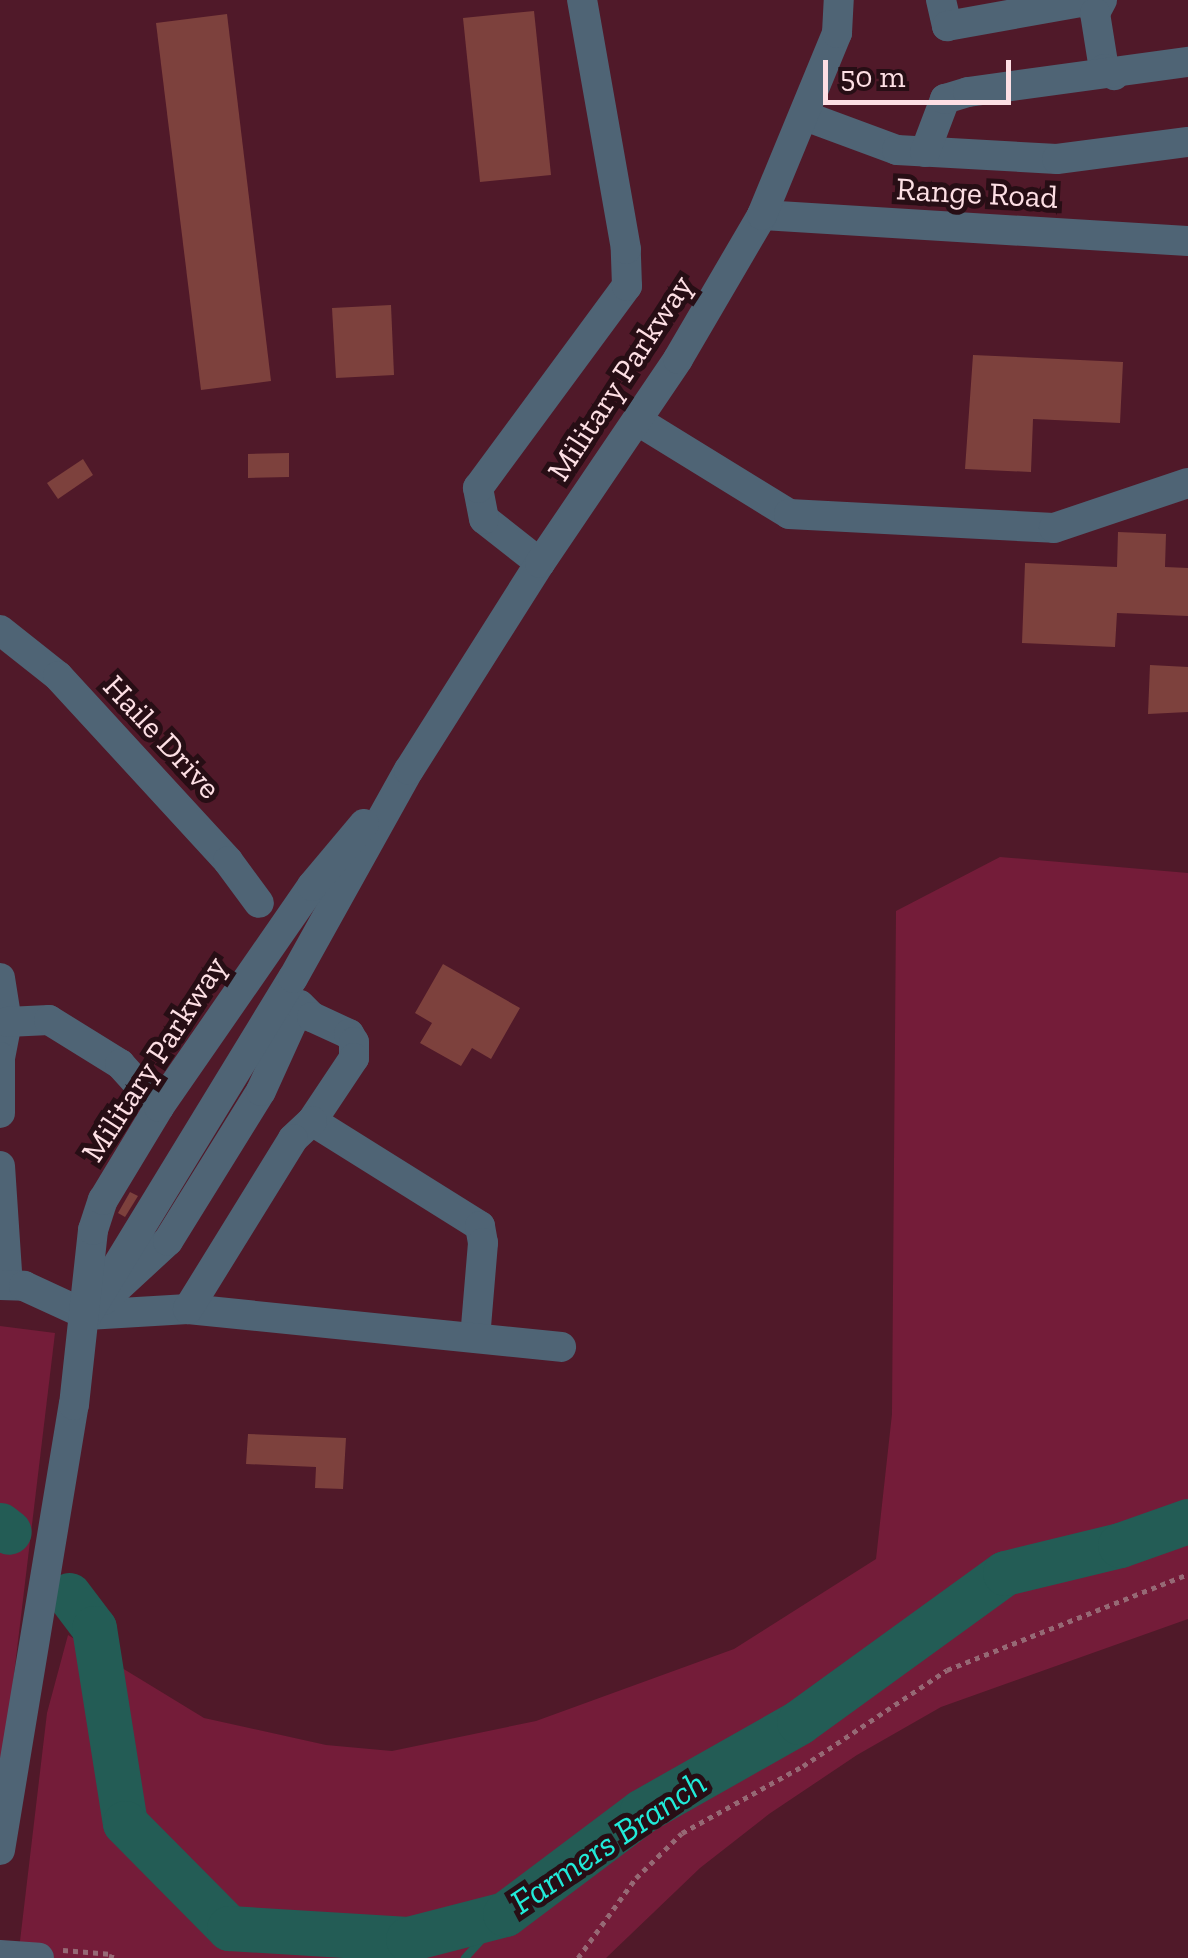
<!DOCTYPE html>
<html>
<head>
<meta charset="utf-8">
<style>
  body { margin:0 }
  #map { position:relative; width:1188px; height:1958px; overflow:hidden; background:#501929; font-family:"Zilla Slab",serif }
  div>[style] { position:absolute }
  .green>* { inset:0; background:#741c39 }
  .stream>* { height:8px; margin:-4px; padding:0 4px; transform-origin:4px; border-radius:4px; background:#235c55 }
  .river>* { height:45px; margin:-22.5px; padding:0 22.5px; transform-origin:22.5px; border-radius:22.5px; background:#235c55 }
  .building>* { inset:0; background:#7d413d }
  .path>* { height:5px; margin-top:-2.5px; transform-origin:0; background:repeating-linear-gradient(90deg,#966975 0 5px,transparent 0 10px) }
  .minor>* { height:30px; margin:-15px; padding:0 15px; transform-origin:15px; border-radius:15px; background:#4f6475 }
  span { translate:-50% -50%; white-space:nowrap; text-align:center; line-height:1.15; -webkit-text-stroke:10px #270e15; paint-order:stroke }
  .street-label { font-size:32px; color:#fddfe4 }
  .water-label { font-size:35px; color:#21ebd9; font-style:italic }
  .scale { position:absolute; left:823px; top:60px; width:188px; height:45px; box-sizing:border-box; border:5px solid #fddfe4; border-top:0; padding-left:12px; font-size:30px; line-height:35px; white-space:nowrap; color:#fddfe4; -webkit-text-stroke:8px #270e15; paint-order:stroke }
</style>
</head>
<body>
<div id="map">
  <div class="green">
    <div style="clip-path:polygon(1000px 857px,1188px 873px,1188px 1619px,941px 1707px,857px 1755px,769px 1814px,700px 1868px,606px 1958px,18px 1958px,47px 1713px,68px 1635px,204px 1718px,326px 1745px,392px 1751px,536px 1721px,734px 1649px,876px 1559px,892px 1414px,896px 911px)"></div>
    <div style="clip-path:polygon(0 1326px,55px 1333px,0 1791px)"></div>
  </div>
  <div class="stream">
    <div style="left:465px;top:1958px;width:59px;rotate:-47.7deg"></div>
  </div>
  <div class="river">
    <div style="left:0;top:1525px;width:11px;rotate:38deg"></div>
    <div style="left:69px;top:1595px;width:41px;rotate:52.9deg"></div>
    <div style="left:94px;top:1628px;width:197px;rotate:81deg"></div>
    <div style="left:125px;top:1823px;width:148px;rotate:45.3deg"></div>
    <div style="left:229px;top:1928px;width:179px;rotate:3.5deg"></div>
    <div style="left:408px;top:1939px;width:100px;rotate:-14.5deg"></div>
    <div style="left:505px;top:1914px;width:171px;rotate:-36.9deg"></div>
    <div style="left:642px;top:1811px;width:180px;rotate:-29.5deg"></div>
    <div style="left:799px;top:1722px;width:254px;rotate:-35.9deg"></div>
    <div style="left:1005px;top:1573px;width:118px;rotate:-13.7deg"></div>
    <div style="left:1120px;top:1545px;width:72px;rotate:-19.4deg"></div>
  </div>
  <div class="building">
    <div style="clip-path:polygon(534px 11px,551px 175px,480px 182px,463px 18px)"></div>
    <div style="clip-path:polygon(227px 14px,271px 381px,201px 390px,156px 23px)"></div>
    <div style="clip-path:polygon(391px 305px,394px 375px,336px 378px,332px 308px)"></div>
    <div style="clip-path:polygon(973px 355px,1123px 362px,1120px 423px,1033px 419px,1031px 472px,965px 469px)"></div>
    <div style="clip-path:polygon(289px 453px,289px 477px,248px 478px,248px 454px)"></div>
    <div style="clip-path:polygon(83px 459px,93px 475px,58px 499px,47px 483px)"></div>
    <div style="clip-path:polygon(1118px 532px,1166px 534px,1165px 567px,1188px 568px,1188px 616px,1117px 613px,1115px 647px,1022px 643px,1025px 563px,1117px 567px)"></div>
    <div style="clip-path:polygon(1150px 665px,1188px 667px,1188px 712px,1148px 714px)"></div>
    <div style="clip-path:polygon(443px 964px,520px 1008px,491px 1059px,472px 1048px,461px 1066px,420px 1043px,432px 1023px,415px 1013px)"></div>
    <div style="clip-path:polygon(130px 1192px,138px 1196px,125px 1217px,118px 1213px)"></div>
    <div style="clip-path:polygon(248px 1434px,346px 1438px,343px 1489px,315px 1488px,316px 1467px,246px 1464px)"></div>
  </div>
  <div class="path">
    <div style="left:63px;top:1950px;width:49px;rotate:4.7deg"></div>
    <div style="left:112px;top:1954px;width:4px;rotate:104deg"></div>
    <div style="left:578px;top:1958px;width:99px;rotate:-54.1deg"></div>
    <div style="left:636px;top:1878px;width:64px;rotate:-44.4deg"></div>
    <div style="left:682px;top:1833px;width:138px;rotate:-29deg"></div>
    <div style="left:803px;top:1766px;width:173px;rotate:-33.7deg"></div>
    <div style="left:947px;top:1670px;width:259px;rotate:-21.7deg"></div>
  </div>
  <div class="minor">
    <div style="left:941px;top:0;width:27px;rotate:77deg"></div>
    <div style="left:947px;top:26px;width:146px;rotate:-10.2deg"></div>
    <div style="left:1102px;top:0;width:15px;rotate:118deg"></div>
    <div style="left:1095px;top:13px;width:57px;rotate:80.9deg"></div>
    <div style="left:1104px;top:69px;width:12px;rotate:31deg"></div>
    <div style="left:805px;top:116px;width:98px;rotate:20.3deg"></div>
    <div style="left:897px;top:150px;width:160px;rotate:3.2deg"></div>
    <div style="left:1057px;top:159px;width:132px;rotate:-7.4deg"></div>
    <div style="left:925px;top:152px;width:57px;rotate:-69.3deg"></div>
    <div style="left:945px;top:99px;width:24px;rotate:-17deg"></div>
    <div style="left:968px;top:92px;width:222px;rotate:-7.8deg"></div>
    <div style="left:762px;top:215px;width:427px;rotate:3.5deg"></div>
    <div style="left:638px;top:421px;width:177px;rotate:31.6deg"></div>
    <div style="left:789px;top:514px;width:265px;rotate:3deg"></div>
    <div style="left:1054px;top:528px;width:141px;rotate:-18.6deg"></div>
    <div style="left:540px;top:563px;width:71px;rotate:-141.8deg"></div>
    <div style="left:484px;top:519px;width:32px;rotate:-101deg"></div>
    <div style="left:478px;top:488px;width:251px;rotate:-53.6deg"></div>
    <div style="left:627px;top:286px;width:37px;rotate:-92deg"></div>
    <div style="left:626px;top:249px;width:253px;rotate:-100deg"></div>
    <div style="left:0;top:630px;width:74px;rotate:38.4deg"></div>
    <div style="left:58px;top:676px;width:251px;rotate:47.4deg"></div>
    <div style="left:228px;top:861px;width:52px;rotate:53.6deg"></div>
    <div style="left:0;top:978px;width:45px;rotate:81deg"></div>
    <div style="left:7px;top:1022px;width:36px;rotate:101deg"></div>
    <div style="left:0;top:1057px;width:56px;rotate:90deg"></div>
    <div style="left:7px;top:1022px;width:42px;rotate:-2.7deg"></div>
    <div style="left:49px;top:1020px;width:84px;rotate:31.8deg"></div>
    <div style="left:120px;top:1064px;width:58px;rotate:47.8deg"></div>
    <div style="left:312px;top:1121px;width:198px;rotate:32deg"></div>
    <div style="left:480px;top:1226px;width:17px;rotate:80deg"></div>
    <div style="left:483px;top:1243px;width:95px;rotate:94.8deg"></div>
    <div style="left:0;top:1166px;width:119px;rotate:86.2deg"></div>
    <div style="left:0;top:1285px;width:24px;rotate:2deg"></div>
    <div style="left:24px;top:1286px;width:69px;rotate:24.7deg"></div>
    <div style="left:87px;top:1315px;width:101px;rotate:-3.4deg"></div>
    <div style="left:188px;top:1309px;width:375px;rotate:5.8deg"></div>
    <div style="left:104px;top:1300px;width:87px;rotate:-42.7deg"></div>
    <div style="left:168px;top:1241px;width:176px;rotate:-58.2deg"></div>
    <div style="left:261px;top:1091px;width:94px;rotate:-65.6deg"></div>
    <div style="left:300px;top:1005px;width:17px;rotate:45deg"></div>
    <div style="left:312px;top:1017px;width:41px;rotate:24.7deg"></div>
    <div style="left:349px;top:1034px;width:9px;rotate:58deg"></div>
    <div style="left:354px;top:1042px;width:16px;rotate:90deg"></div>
    <div style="left:354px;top:1058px;width:76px;rotate:123.7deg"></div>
    <div style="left:312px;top:1121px;width:26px;rotate:137deg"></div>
    <div style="left:293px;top:1139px;width:200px;rotate:121.7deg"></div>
    <div style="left:87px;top:1315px;width:395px;rotate:-58.6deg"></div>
    <div style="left:293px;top:978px;width:238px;rotate:-60.9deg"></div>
    <div style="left:409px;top:770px;width:245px;rotate:-57.7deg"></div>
    <div style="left:540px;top:563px;width:246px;rotate:-55.9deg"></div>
    <div style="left:678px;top:359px;width:167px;rotate:-59.7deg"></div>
    <div style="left:762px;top:215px;width:197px;rotate:-67.6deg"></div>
    <div style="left:837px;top:33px;width:33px;rotate:-87deg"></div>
    <div style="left:0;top:1850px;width:451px;rotate:-80.6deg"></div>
    <div style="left:74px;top:1405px;width:176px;rotate:-83.8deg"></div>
    <div style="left:93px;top:1230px;width:32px;rotate:-72deg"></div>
    <div style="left:103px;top:1200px;width:109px;rotate:-58.9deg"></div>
    <div style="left:159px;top:1107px;width:269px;rotate:-55.3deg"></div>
    <div style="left:312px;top:886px;width:81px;rotate:-50deg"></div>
    <div style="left:0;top:1955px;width:39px;rotate:4deg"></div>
  </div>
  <div class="street-label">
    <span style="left:977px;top:193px;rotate:3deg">Range Road</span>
    <span style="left:620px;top:378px;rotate:-57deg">Military Parkway</span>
    <span style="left:162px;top:737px;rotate:47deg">Haile Drive</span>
    <span style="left:154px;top:1059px;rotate:-57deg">Military Parkway</span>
  </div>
  <div class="water-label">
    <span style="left:608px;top:1842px;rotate:-34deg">Farmers Branch</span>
  </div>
  <div class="scale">50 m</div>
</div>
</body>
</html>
